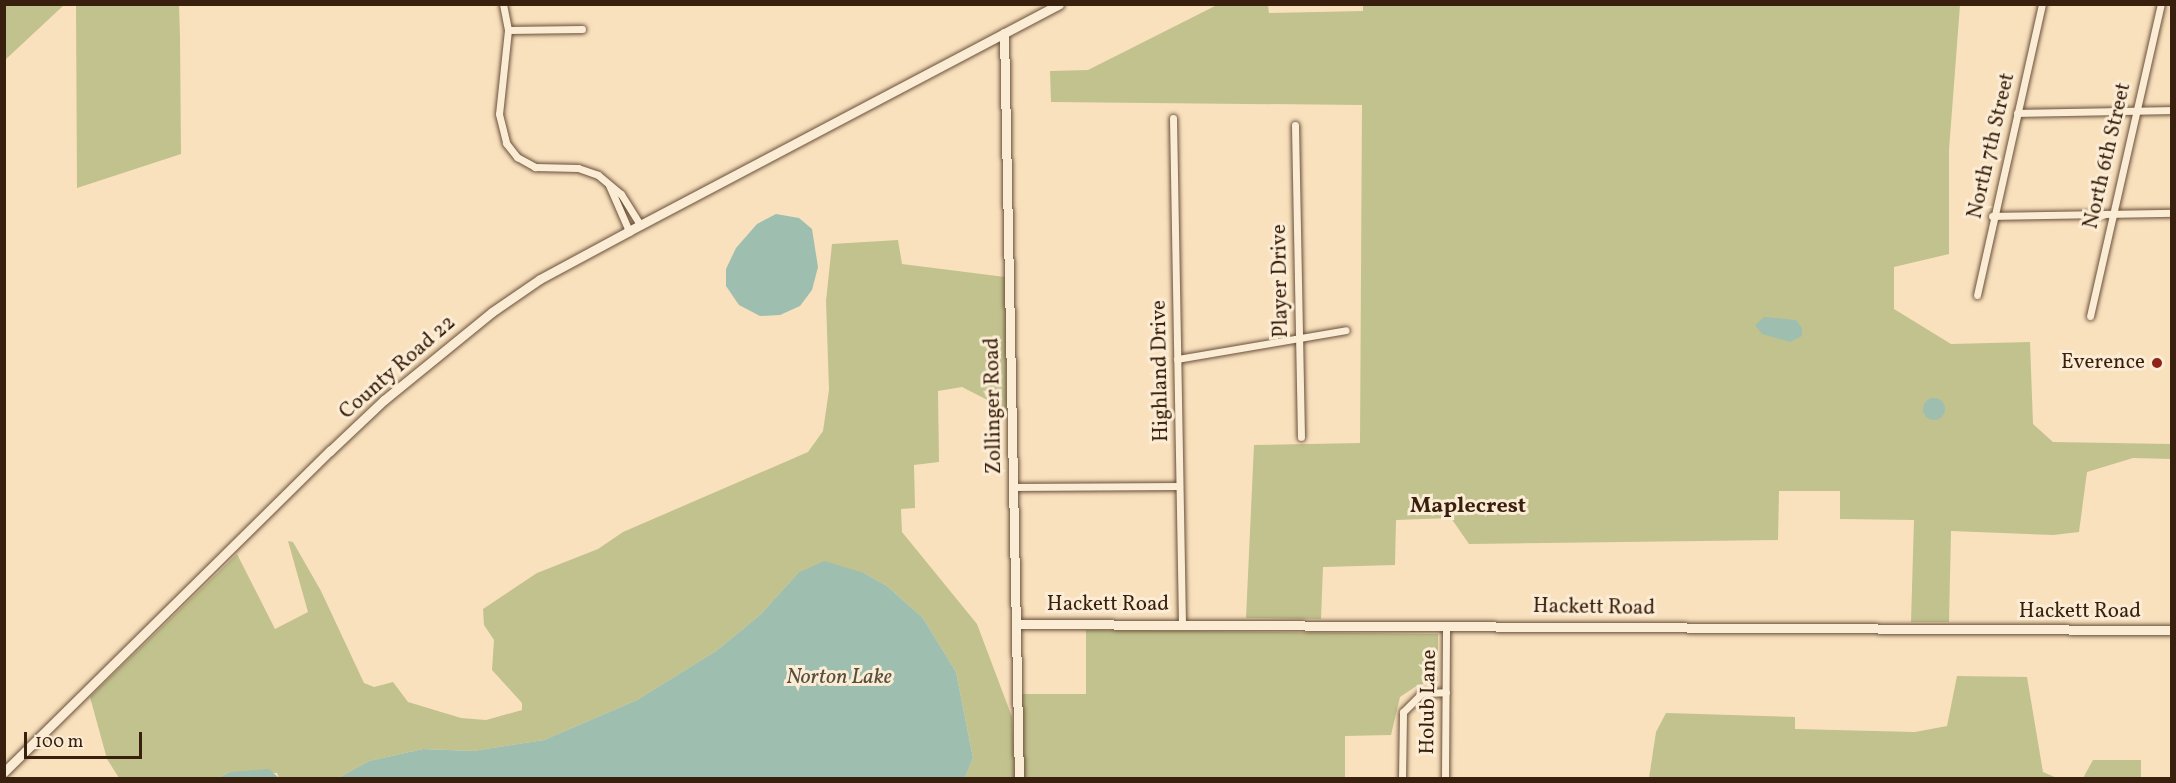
<!DOCTYPE html>
<html>
<head>
<meta charset="utf-8">
<style>
  body { margin:0 }
  #map { position:relative; width:2176px; height:783px; overflow:hidden; background:#f9e1be; font-family:Vollkorn,serif }
  div>[style] { position:absolute }
  .green>* { inset:0; background:#c2c28e }
  .water>* { inset:0; background:#9ebeaf }
  .round { border-radius:50% }
  .roads { filter:drop-shadow(0 0 2px #695039) drop-shadow(0 0 2px #695039) }
  .street>* { height:7px; margin:-3.5px; padding:0 3.5px; transform-origin:3.5px; border-radius:3.5px; background:#fbecd5 }
  .secondary>* { height:9px; margin:-4.5px; padding:0 4.5px; transform-origin:4.5px; border-radius:4.5px; background:#fbecd5 }
  .dots>* { width:16px; height:16px; translate:-50% -50%; box-sizing:border-box; border:3px solid #fbecd5; border-radius:50% }
  span { translate:-50% -50%; white-space:nowrap; text-align:center; line-height:1.15; -webkit-text-stroke:6px #fbecd5; paint-order:stroke }
  .street-label { font-size:21px; color:#391f0d }
  .poi-label { font-size:21px; color:#391f0d }
  .right { translate:-100% -50%; text-align:right }
  .neighbourhood-label { font-size:22px; color:#391f0d; font-weight:700 }
  .water-label { font-size:22px; color:#574f3e; font-style:italic }
  .frame { position:absolute; inset:0; border:6px solid #391f0d; pointer-events:none }
  .scale { position:absolute; left:24px; top:732px; width:118px; height:27px; box-sizing:border-box; border:3px solid #391f0d; border-top:0; padding-left:8px; font-size:18px; line-height:21px; white-space:nowrap; color:#391f0d; -webkit-text-stroke:4px #fbecd5; paint-order:stroke }
</style>
</head>
<body>
<div id="map">
  <div class="green">
    <div style="clip-path:polygon(5px 4px,64px 4px,64px 5px,5px 60px)"></div>
    <div style="clip-path:polygon(1363px 4px,1960px 5px,1949px 150px,1949px 254px,1894px 267px,1894px 309px,1951px 344px,2030px 342px,2033px 424px,2053px 442px,2171px 444px,2171px 459px,2133px 458px,2087px 472px,2079px 532px,2053px 535px,1951px 531px,1949px 622px,1911px 622px,1914px 520px,1840px 519px,1840px 491px,1779px 491px,1778px 540px,1469px 544px,1451px 518px,1396px 520px,1395px 565px,1323px 567px,1321px 619px,1246px 618px,1254px 445px,1360px 443px,1362px 105px,1051px 102px,1050px 71px,1088px 70px,1217px 5px,1268px 5px,1269px 13px,1363px 11px)"></div>
    <div style="clip-path:polygon(76px 5px,179px 5px,180px 36px,181px 154px,77px 188px)"></div>
    <div style="clip-path:polygon(898px 240px,902px 264px,1005px 277px,1007px 410px,962px 387px,938px 391px,939px 462px,914px 465px,915px 508px,901px 509px,902px 532px,977px 624px,1012px 717px,1015px 778px,965px 778px,973px 758px,956px 672px,923px 618px,887px 586px,864px 573px,798px 573px,760px 615px,716px 651px,637px 700px,544px 740px,473px 751px,423px 749px,369px 761px,338px 778px,279px 778px,277px 773px,230px 772px,218px 778px,119px 778px,107px 759px,90px 697px,237px 554px,275px 629px,308px 612px,288px 541px,293px 542px,321px 591px,364px 683px,374px 687px,393px 682px,408px 702px,461px 718px,486px 720px,522px 710px,522px 703px,492px 670px,494px 640px,484px 625px,483px 609px,537px 573px,598px 549px,623px 532px,808px 452px,823px 431px,829px 390px,826px 301px,832px 244px)"></div>
    <div style="clip-path:polygon(1086px 630px,1438px 634px,1438px 681px,1418px 685px,1400px 697px,1391px 735px,1345px 736px,1345px 778px,1019px 778px,1022px 694px,1086px 694px)"></div>
    <div style="clip-path:polygon(1957px 676px,2027px 677px,2043px 772px,2057px 778px,1649px 778px,1656px 732px,1666px 713px,1795px 717px,1795px 729px,1915px 732px,1947px 726px)"></div>
    <div style="clip-path:polygon(2093px 760px,2141px 760px,2141px 778px,2083px 778px)"></div>
  </div>
  <div class="water">
    <div style="clip-path:polygon(776px 214px,799px 218px,812px 229px,818px 267px,812px 290px,800px 306px,780px 315px,760px 316px,739px 305px,726px 286px,726px 269px,736px 248px,757px 224px)"></div>
    <div style="clip-path:polygon(1764px 317px,1796px 320px,1802px 328px,1802px 336px,1790px 342px,1762px 334px,1755px 325px)"></div>
    <div class="round" style="left:1923px;top:398px;width:22px;height:22px"></div>
    <div style="clip-path:polygon(824px 561px,864px 573px,887px 586px,923px 618px,956px 672px,973px 758px,965px 778px,338px 778px,369px 761px,423px 749px,473px 751px,544px 740px,637px 700px,716px 651px,760px 615px,798px 573px)"></div>
    <div style="clip-path:polygon(269px 769px,279px 778px,218px 778px,230px 772px)"></div>
  </div>
  <div class="roads">
    <div class="street">
      <div style="left:503px;top:4px;width:26px;rotate:79deg"></div>
      <div style="left:508px;top:30px;width:84px;rotate:96.1deg"></div>
      <div style="left:499px;top:114px;width:30px;rotate:76deg"></div>
      <div style="left:506px;top:143px;width:18px;rotate:52deg"></div>
      <div style="left:517px;top:157px;width:21px;rotate:29deg"></div>
      <div style="left:535px;top:167px;width:43px;rotate:1.3deg"></div>
      <div style="left:578px;top:168px;width:21px;rotate:19deg"></div>
      <div style="left:598px;top:175px;width:30px;rotate:40deg"></div>
      <div style="left:621px;top:194px;width:36px;rotate:58deg"></div>
      <div style="left:508px;top:30px;width:74px;rotate:-0.8deg"></div>
      <div style="left:2017px;top:113px;width:155px;rotate:-1.1deg"></div>
      <div style="left:1173px;top:118px;width:505px;rotate:88.98deg"></div>
      <div style="left:1295px;top:125px;width:312px;rotate:88.9deg"></div>
      <div style="left:609px;top:185px;width:50px;rotate:66.5deg"></div>
      <div style="left:1992px;top:216px;width:180px;rotate:-1deg"></div>
      <div style="left:1977px;top:295px;width:298px;rotate:-77.4deg"></div>
      <div style="left:2090px;top:316px;width:320px;rotate:-77.2deg"></div>
      <div style="left:1177px;top:359px;width:171px;rotate:-9.7deg"></div>
      <div style="left:1014px;top:487px;width:164px;rotate:-0.3deg"></div>
      <div style="left:1402px;top:778px;width:66px;rotate:-89.1deg"></div>
      <div style="left:1403px;top:712px;width:27px;rotate:-45deg"></div>
      <div style="left:1422px;top:693px;width:24px;rotate:-2deg"></div>
      <div style="left:1445px;top:778px;width:153px;rotate:-89.6deg"></div>
    </div>
    <div class="secondary">
      <div style="left:1004px;top:33px;width:745px;rotate:88.85deg"></div>
      <div style="left:1016px;top:624px;width:1156px;rotate:0.3deg"></div>
      <div style="left:4px;top:772px;width:458px;rotate:-44.6deg"></div>
      <div style="left:330px;top:451px;width:74px;rotate:-43.4deg"></div>
      <div style="left:384px;top:400px;width:139px;rotate:-39.2deg"></div>
      <div style="left:492px;top:312px;width:58px;rotate:-34.5deg"></div>
      <div style="left:540px;top:279px;width:101px;rotate:-28.3deg"></div>
      <div style="left:629px;top:231px;width:486px;rotate:-27.8deg"></div>
    </div>
  </div>
  <div class="dots">
    <div style="left:2157px;top:363px;background:#8f2418"></div>
  </div>
  <div class="street-label">
    <span style="left:1992px;top:146px;rotate:-77deg">North 7th Street</span>
    <span style="left:2108px;top:156px;rotate:-77deg">North 6th Street</span>
    <span style="left:1281px;top:281px;rotate:-91deg">Player Drive</span>
    <span style="left:398px;top:368px;rotate:-41deg">County Road 22</span>
    <span style="left:1161px;top:371px;rotate:-91deg">Highland Drive</span>
    <span style="left:994px;top:406px;rotate:-91deg">Zollinger Road</span>
    <span style="left:1108px;top:605px">Hackett Road</span>
    <span style="left:1594px;top:608px;rotate:1deg">Hackett Road</span>
    <span style="left:2080px;top:612px">Hackett Road</span>
    <span style="left:1429px;top:702px;rotate:-89deg">Holub Lane</span>
  </div>
  <div class="poi-label">
    <span class="right" style="left:2145px;top:363px">Everence</span>
  </div>
  <div class="neighbourhood-label">
    <span style="left:1468px;top:507px">Maplecrest</span>
  </div>
  <div class="water-label">
    <span style="left:839px;top:678px">Norton Lake</span>
  </div>
  <div class="frame"></div>
  <div class="scale">100 m</div>
</div>
</body>
</html>
